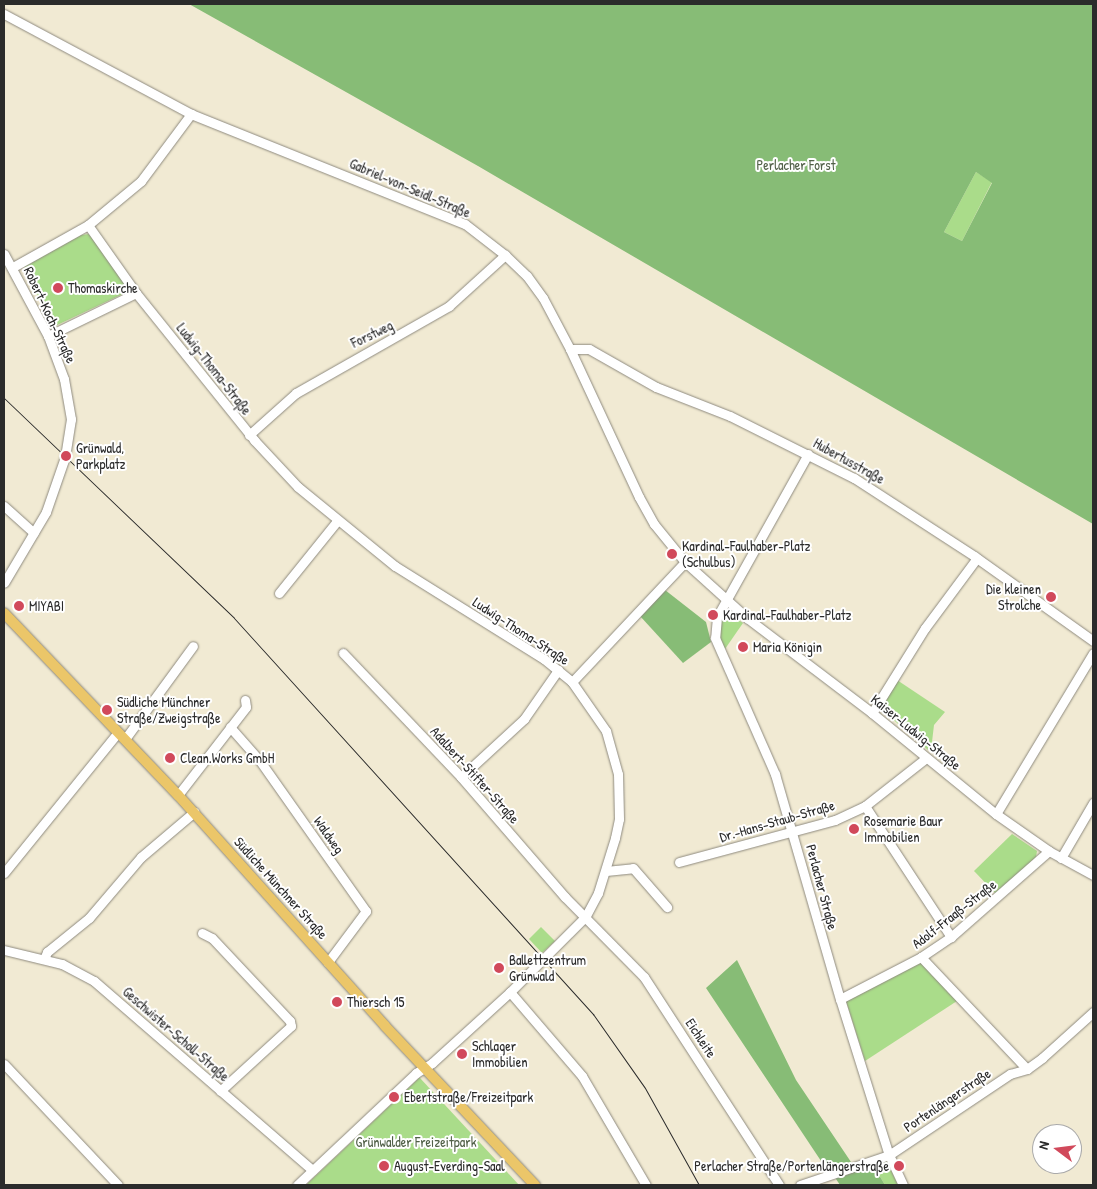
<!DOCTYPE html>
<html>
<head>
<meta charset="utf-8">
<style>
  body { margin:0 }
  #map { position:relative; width:1097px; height:1189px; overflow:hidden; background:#f1ead3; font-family:"Patrick Hand",sans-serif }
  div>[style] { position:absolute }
  .green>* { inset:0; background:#aadc8a }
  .forest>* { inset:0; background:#87bc76 }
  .roads { filter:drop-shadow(0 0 1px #8e8a7f) drop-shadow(0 0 1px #8e8a7f) }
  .minor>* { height:9px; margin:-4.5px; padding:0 4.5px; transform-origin:4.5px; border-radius:4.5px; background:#fff }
  .major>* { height:10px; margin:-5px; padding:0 5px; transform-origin:5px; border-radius:5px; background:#ebc669 }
  .tram>* { height:1px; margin:-0.5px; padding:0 0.5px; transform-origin:0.5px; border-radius:0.5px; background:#2b2b2b }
  .dots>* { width:14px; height:14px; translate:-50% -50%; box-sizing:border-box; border:2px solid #fff; border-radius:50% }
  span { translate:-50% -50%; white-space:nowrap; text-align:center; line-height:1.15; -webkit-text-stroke:4px #fff; paint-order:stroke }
  .park-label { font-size:14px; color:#516048 }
  .street-label { font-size:14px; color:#2b2b2b }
  .poi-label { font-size:14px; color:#2b2b2b }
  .left { translate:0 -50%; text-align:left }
  .right { translate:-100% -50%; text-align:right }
  .frame { position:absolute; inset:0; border:5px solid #2b2b2b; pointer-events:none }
  .north { position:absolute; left:1032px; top:1124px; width:50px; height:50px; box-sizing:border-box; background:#fff; border:1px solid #aaa; border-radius:50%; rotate:285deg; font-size:14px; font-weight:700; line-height:20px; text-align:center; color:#2b2b2b }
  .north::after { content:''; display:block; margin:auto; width:18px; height:22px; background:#d1495b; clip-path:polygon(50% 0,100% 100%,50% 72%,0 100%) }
</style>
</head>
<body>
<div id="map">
  <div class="green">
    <div style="clip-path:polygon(976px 172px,992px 182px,962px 241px,944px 232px)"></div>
    <div style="clip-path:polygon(89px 234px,127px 286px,127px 292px,53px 327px,24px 267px,81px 235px)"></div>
    <div style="clip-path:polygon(728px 613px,743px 623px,725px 649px,719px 642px,720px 626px,722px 617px)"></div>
    <div style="clip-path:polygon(897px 680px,945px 712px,934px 725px,932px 742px,928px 750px,880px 708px)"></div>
    <div style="clip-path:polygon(1012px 834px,1037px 851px,1036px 857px,997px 895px,974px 871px)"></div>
    <div style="clip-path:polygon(541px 927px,555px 941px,542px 953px,529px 939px)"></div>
    <div style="clip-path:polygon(920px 962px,957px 1001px,865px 1061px,846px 1001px)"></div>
    <div style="clip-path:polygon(420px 1078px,519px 1185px,306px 1185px,419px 1078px)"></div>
    <div style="clip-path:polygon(886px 1159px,898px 1185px,885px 1185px,872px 1163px)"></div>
  </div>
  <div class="forest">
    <div style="clip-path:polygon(evenodd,189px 4px,1093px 4px,1093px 524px,478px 166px,189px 4px,976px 172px,992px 183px,962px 241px,944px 232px,976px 172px)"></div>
    <div style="clip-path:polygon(665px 590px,706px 622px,711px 642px,683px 663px,640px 616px)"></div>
    <div style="clip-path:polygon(737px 960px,796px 1080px,851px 1162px,827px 1170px,706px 988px)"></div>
    <div style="clip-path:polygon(872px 1163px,885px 1185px,840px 1185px,834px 1176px)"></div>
  </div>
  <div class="roads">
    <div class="minor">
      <div style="left:4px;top:14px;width:212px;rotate:28.1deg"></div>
      <div style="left:191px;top:114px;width:295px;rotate:21.9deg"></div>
      <div style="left:465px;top:224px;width:51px;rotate:37.8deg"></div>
      <div style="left:505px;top:255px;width:30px;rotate:44deg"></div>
      <div style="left:527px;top:276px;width:27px;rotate:54deg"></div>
      <div style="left:543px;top:298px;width:58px;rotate:62.1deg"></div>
      <div style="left:570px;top:349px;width:163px;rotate:65deg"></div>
      <div style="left:639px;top:497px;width:31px;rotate:61deg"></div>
      <div style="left:654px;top:524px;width:49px;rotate:50.8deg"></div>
      <div style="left:685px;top:562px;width:84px;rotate:42.1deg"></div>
      <div style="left:747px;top:618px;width:157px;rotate:37.2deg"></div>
      <div style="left:872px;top:713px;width:160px;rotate:39.2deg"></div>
      <div style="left:996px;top:814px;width:65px;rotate:34.9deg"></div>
      <div style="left:1049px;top:851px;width:50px;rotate:28.6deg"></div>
      <div style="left:88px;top:225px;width:69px;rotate:-39.7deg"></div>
      <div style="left:141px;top:181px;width:84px;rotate:-53.3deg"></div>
      <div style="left:4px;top:254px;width:93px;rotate:61.8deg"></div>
      <div style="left:48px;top:336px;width:46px;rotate:69.6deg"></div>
      <div style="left:64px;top:379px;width:41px;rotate:80.1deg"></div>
      <div style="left:71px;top:419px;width:38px;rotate:99deg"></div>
      <div style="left:65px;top:457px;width:58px;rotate:109.1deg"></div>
      <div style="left:46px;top:512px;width:82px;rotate:120.6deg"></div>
      <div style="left:13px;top:267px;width:86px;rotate:-29.2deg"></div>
      <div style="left:88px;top:225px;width:83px;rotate:54.8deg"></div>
      <div style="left:136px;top:293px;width:98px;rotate:154deg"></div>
      <div style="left:136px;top:293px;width:189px;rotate:51.2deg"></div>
      <div style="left:254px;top:440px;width:64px;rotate:46.9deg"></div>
      <div style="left:298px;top:487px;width:125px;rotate:39.2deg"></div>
      <div style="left:395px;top:566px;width:176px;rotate:32deg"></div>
      <div style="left:544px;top:659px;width:36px;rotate:39deg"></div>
      <div style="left:572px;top:682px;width:60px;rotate:55.2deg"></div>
      <div style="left:606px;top:731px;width:45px;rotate:74.4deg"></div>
      <div style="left:618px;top:774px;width:45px;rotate:88.7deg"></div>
      <div style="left:619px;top:819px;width:19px;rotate:102deg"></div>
      <div style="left:615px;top:838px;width:58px;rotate:107.2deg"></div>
      <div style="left:598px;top:893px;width:27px;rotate:118deg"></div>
      <div style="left:585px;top:917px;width:106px;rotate:135deg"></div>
      <div style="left:510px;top:992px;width:105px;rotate:137.7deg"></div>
      <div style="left:432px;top:1063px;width:19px;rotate:148deg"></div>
      <div style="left:416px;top:1073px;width:163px;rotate:136.7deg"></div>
      <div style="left:570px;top:349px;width:19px"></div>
      <div style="left:589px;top:349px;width:77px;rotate:29.6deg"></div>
      <div style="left:656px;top:387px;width:79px;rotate:21.4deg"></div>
      <div style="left:730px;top:416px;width:139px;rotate:26.6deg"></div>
      <div style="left:854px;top:478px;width:143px;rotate:33deg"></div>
      <div style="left:974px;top:556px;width:146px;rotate:35.5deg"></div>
      <div style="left:249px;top:435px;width:63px;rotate:-41.8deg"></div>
      <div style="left:296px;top:393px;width:176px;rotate:-29.6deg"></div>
      <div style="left:449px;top:306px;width:76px;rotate:-42.3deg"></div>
      <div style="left:808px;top:454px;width:187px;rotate:119.2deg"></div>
      <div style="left:717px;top:617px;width:21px;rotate:95deg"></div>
      <div style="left:715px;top:638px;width:149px;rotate:66.2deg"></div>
      <div style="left:775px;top:774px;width:234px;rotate:73.9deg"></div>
      <div style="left:840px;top:999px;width:164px;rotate:72.6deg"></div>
      <div style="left:889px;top:1155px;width:33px;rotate:65deg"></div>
      <div style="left:4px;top:506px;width:40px;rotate:42deg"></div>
      <div style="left:279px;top:593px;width:92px;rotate:-51.1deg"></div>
      <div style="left:343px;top:653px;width:171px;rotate:46.4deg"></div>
      <div style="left:461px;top:777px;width:159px;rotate:49.1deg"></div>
      <div style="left:565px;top:897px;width:112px;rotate:45.4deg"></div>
      <div style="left:644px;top:977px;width:248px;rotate:57deg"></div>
      <div style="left:572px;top:682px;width:165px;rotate:-46.7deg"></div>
      <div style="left:872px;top:713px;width:100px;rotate:-58.1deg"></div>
      <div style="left:925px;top:628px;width:87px;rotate:-53.4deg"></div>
      <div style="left:230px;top:727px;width:45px;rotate:48.6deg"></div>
      <div style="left:260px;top:761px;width:184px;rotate:54.8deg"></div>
      <div style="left:366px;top:911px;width:64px;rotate:126.7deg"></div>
      <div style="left:125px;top:739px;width:115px;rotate:-53.8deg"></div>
      <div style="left:461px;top:777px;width:86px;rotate:-42.6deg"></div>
      <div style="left:524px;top:719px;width:60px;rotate:-55.2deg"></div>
      <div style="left:178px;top:795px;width:111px;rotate:-52.3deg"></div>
      <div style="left:246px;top:707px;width:7px;rotate:-98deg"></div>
      <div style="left:865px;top:806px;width:157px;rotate:56.7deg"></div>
      <div style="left:996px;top:814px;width:188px;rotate:-58.9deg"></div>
      <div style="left:1061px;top:858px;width:64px;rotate:-59.8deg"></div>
      <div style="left:679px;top:862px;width:162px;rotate:-15.1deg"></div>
      <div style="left:835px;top:820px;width:33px;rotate:-25deg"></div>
      <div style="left:865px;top:806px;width:76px;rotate:-38.1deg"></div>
      <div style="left:606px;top:871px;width:27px;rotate:-6deg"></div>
      <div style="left:633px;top:868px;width:52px;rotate:48.9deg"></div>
      <div style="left:4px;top:873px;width:181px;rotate:-51deg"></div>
      <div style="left:202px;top:933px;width:11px;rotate:27deg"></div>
      <div style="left:212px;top:938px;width:114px;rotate:46.8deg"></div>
      <div style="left:290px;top:1021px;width:5px;rotate:79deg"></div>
      <div style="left:291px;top:1026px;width:96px;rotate:137.5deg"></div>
      <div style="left:4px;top:950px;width:60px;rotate:13.6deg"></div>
      <div style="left:62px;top:964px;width:36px;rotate:28deg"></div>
      <div style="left:94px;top:981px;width:289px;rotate:40.9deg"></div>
      <div style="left:921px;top:957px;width:154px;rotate:46.6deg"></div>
      <div style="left:44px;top:959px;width:8px;rotate:-67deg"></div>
      <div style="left:47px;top:952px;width:54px;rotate:-39deg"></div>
      <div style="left:89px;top:918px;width:80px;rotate:-49.6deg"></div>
      <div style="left:141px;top:857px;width:70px;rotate:-40.3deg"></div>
      <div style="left:510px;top:992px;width:111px;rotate:49.4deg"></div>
      <div style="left:582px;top:1076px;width:126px;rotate:59.6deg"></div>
      <div style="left:840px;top:999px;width:91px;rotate:-27.4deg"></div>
      <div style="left:921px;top:957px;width:36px;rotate:-34deg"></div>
      <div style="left:951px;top:937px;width:130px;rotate:-41.3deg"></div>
      <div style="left:4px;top:1064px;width:166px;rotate:46.7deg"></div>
      <div style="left:800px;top:1185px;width:94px;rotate:-18.6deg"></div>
      <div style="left:889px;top:1155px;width:146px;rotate:-33.8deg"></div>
      <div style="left:1010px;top:1074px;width:18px;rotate:-16deg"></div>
      <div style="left:1027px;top:1069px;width:19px;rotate:-36deg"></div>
      <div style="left:1042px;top:1058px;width:69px;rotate:-42deg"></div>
    </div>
    <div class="major">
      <div style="left:4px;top:613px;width:252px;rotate:46.3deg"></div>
      <div style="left:178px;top:795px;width:310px;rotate:48.1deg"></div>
      <div style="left:385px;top:1026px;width:219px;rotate:46.7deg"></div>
    </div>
  </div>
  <div class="tram">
    <div style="left:4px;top:398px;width:318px;rotate:43.7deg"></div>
    <div style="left:234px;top:618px;width:535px;rotate:47.81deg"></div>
    <div style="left:593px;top:1014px;width:90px;rotate:54.9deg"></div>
    <div style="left:645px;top:1088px;width:111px;rotate:60.9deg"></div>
  </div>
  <div class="dots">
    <div style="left:58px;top:288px;background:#d1495b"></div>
    <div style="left:66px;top:456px;background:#d1495b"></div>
    <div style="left:672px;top:554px;background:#d1495b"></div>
    <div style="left:1051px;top:597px;background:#d1495b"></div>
    <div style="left:19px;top:606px;background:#d1495b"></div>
    <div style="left:713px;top:615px;background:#d1495b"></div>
    <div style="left:743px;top:647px;background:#d1495b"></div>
    <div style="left:107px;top:710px;background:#d1495b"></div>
    <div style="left:170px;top:758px;background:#d1495b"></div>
    <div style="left:854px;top:829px;background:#d1495b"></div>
    <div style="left:499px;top:968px;background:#d1495b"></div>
    <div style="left:337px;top:1002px;background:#d1495b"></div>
    <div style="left:462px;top:1054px;background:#d1495b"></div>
    <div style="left:394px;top:1097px;background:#d1495b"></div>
    <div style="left:384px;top:1166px;background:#d1495b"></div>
    <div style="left:899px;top:1166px;background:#d1495b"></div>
  </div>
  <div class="park-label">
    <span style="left:796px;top:165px">Perlacher Forst</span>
    <span style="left:416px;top:1142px">Grünwalder Freizeitpark</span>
  </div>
  <div class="street-label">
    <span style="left:410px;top:188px;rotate:23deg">Gabriel-von-Seidl-Straße</span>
    <span style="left:50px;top:315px;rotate:65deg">Robert-Koch-Straße</span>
    <span style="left:372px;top:334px;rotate:-26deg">Forstweg</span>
    <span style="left:214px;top:369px;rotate:52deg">Ludwig-Thoma-Straße</span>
    <span style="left:849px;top:461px;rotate:29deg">Hubertusstraße</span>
    <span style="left:521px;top:631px;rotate:33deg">Ludwig-Thoma-Straße</span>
    <span style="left:916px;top:732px;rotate:39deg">Kaiser-Ludwig-Straße</span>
    <span style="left:475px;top:775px;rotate:48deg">Adalbert-Stifter-Straße</span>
    <span style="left:777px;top:821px;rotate:-16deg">Dr.-Hans-Staub-Straße</span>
    <span style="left:329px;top:835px;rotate:55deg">Waldweg</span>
    <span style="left:822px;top:887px;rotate:75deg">Perlacher Straße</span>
    <span style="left:281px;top:888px;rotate:48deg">Südliche Münchner Straße</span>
    <span style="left:954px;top:914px;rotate:-38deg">Adolf-Fraaß-Straße</span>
    <span style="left:176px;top:1034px;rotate:41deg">Geschwister-Scholl-Straße</span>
    <span style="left:701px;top:1038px;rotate:57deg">Eichleite</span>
    <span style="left:947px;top:1100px;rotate:-34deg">Portenlängerstraße</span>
  </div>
  <div class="poi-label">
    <span class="left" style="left:68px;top:288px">Thomaskirche</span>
    <span class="left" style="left:76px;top:456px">Grünwald,<br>Parkplatz</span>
    <span class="left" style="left:682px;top:554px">Kardinal-Faulhaber-Platz<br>(Schulbus)</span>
    <span class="right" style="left:1041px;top:597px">Die kleinen<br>Strolche</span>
    <span class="left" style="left:29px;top:606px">MIYABI</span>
    <span class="left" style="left:723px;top:615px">Kardinal-Faulhaber-Platz</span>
    <span class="left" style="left:753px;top:647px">Maria Königin</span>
    <span class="left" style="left:117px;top:710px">Südliche Münchner<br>Straße/Zweigstraße</span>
    <span class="left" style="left:180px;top:758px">Clean.Works GmbH</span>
    <span class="left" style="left:864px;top:829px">Rosemarie Baur<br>Immobilien</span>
    <span class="left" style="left:509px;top:968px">Ballettzentrum<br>Grünwald</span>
    <span class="left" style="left:347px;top:1002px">Thiersch 15</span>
    <span class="left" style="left:472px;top:1054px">Schlager<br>Immobilien</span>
    <span class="left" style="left:404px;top:1097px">Ebertstraße/Freizeitpark</span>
    <span class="left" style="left:394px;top:1166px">August-Everding-Saal</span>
    <span class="right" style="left:889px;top:1166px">Perlacher Straße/Portenlängerstraße</span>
  </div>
  <div class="frame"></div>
  <div class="north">N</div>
</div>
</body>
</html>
